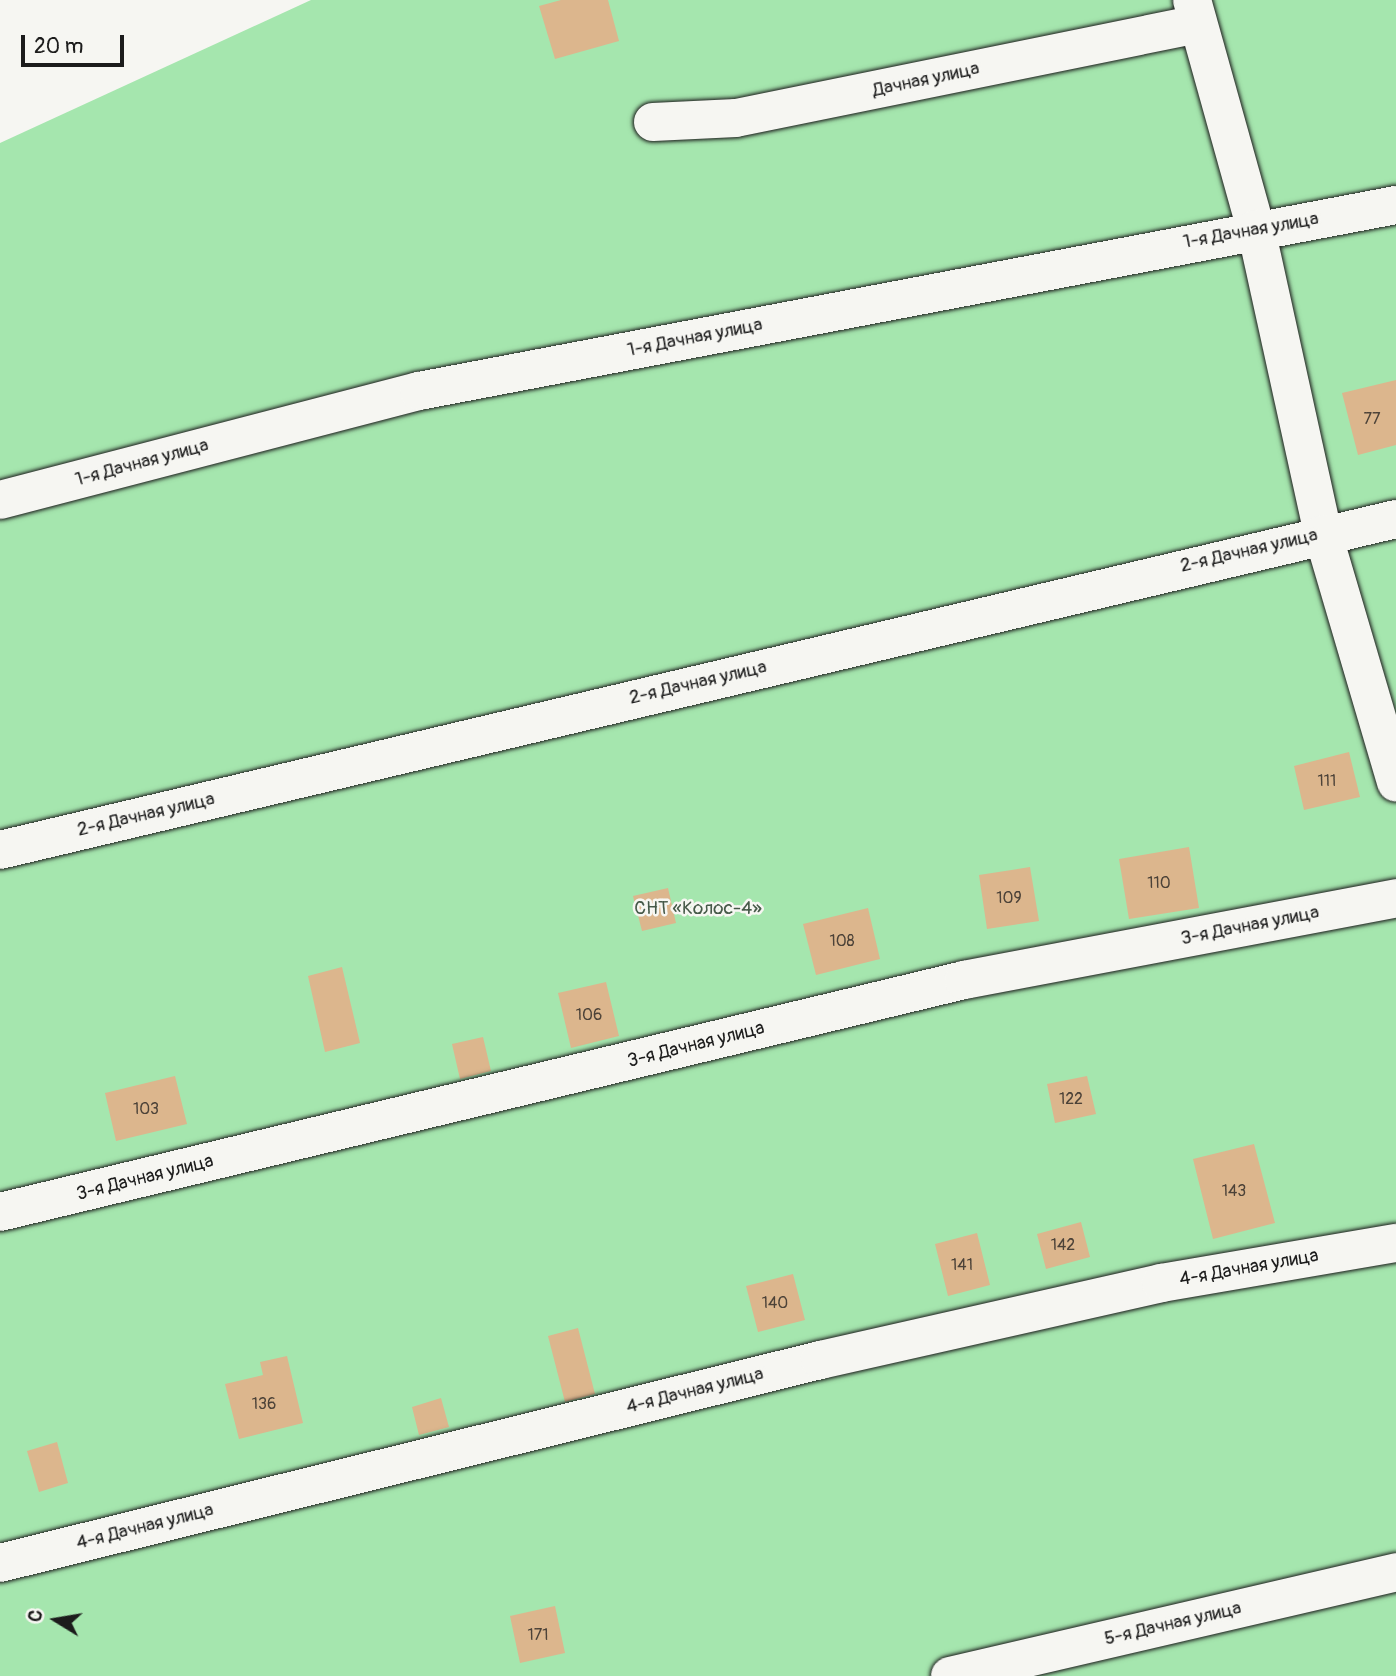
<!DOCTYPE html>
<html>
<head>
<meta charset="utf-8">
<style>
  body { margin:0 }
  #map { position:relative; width:1396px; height:1676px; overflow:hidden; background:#f6f6f2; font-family:Pangolin,sans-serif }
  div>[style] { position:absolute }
  .green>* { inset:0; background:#a5e6ae }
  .building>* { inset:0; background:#dcb68d }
  .roads { filter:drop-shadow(0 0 2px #1c1c1c) drop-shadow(0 0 2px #1c1c1c) }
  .minor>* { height:38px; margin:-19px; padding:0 19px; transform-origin:19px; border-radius:19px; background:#f6f6f2 }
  span { translate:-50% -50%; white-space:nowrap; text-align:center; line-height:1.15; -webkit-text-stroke:5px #f6f6f2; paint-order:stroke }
  .number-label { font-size:16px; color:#4c4238 }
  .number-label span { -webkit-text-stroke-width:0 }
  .street-label { font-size:19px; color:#1c1c1c }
  .park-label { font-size:19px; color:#455948 }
  .north { position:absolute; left:21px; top:1585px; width:70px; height:70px; -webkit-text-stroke:5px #f6f6f2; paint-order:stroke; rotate:281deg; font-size:19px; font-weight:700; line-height:28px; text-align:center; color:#1c1c1c }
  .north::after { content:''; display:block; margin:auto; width:24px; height:32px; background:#1c1c1c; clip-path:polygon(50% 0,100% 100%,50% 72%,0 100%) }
  .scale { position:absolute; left:21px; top:35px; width:103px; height:32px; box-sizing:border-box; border:4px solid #1c1c1c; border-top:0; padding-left:9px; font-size:21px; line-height:24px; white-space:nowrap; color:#1c1c1c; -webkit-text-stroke:5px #f6f6f2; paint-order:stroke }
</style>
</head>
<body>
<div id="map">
  <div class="green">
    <div style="clip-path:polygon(311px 0,1396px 0,1396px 1676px,0 1676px,0 143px)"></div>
  </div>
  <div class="building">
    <div style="clip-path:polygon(561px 0,608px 0,619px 41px,555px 59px,539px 6px)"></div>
    <div style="clip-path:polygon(1396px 380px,1396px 445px,1358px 455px,1342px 393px)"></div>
    <div style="clip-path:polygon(1349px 752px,1360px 797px,1304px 810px,1294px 766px)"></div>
    <div style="clip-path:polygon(1189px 847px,1199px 908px,1129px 919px,1119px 859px)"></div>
    <div style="clip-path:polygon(1030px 867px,1039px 921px,987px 929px,979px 875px)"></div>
    <div style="clip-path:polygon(668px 888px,676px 923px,642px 931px,633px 896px)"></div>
    <div style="clip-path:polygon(868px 908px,880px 959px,816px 975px,803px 924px)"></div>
    <div style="clip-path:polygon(342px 967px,360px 1043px,325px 1052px,308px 976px)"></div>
    <div style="clip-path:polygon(606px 982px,619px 1036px,571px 1048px,558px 993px)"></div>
    <div style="clip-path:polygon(483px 1037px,491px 1071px,460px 1079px,452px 1044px)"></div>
    <div style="clip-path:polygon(175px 1076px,187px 1124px,116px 1141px,105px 1093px)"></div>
    <div style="clip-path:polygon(1087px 1076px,1096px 1114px,1055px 1123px,1047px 1084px)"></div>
    <div style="clip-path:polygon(1254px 1144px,1275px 1223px,1213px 1239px,1193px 1159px)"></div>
    <div style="clip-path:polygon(1081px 1222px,1090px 1257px,1046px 1269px,1037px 1234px)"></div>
    <div style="clip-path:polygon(977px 1233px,990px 1285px,948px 1296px,935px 1244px)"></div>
    <div style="clip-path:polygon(793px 1274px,805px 1320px,758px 1332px,746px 1286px)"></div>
    <div style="clip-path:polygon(578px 1328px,595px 1394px,565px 1402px,548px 1336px)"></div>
    <div style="clip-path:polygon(287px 1356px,303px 1423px,239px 1439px,225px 1384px,263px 1375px,260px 1362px)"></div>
    <div style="clip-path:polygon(441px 1398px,449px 1427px,419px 1435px,412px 1407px)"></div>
    <div style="clip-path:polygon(57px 1442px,68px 1483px,39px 1492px,27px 1451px)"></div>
    <div style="clip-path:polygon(555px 1606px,565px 1653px,520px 1663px,510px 1616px)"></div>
  </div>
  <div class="roads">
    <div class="minor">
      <div style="left:1192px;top:0;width:238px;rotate:74.4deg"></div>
      <div style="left:1256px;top:229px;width:312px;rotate:77.6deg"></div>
      <div style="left:1323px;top:534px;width:259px;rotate:73.6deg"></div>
      <div style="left:653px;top:122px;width:83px;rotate:-2.8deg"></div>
      <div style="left:736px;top:118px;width:471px;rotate:-11.5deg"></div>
      <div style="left:0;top:500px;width:433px;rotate:-14.6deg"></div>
      <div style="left:419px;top:391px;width:995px;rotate:-10.78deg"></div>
      <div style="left:0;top:850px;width:1435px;rotate:-13.34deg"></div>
      <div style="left:0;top:1212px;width:992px;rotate:-13.53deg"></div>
      <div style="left:964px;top:980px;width:440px;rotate:-10.7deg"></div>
      <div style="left:0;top:1563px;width:845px;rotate:-13.9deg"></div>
      <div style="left:820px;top:1360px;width:350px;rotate:-12.7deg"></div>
      <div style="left:1161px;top:1283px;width:238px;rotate:-9.7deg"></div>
      <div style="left:950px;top:1676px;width:458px;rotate:-13.1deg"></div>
    </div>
  </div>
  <div class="number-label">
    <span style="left:1372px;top:419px">77</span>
    <span style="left:1327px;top:781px">111</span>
    <span style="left:1159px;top:883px">110</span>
    <span style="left:1009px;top:898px">109</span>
    <span style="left:842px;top:941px">108</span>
    <span style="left:589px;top:1015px">106</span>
    <span style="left:1071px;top:1099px">122</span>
    <span style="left:146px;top:1109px">103</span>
    <span style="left:1234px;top:1191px">143</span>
    <span style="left:1063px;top:1245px">142</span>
    <span style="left:962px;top:1265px">141</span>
    <span style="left:775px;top:1303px">140</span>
    <span style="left:264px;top:1404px">136</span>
    <span style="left:538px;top:1635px">171</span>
  </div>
  <div class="street-label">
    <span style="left:926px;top:80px;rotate:-12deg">Дачная улица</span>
    <span style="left:1251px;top:231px;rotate:-10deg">1-я Дачная улица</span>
    <span style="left:695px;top:338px;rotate:-11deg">1-я Дачная улица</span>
    <span style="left:142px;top:463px;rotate:-15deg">1-я Дачная улица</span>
    <span style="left:1249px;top:551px;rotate:-13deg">2-я Дачная улица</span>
    <span style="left:698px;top:683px;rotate:-13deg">2-я Дачная улица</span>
    <span style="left:146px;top:815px;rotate:-13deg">2-я Дачная улица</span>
    <span style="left:1250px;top:926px;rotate:-11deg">3-я Дачная улица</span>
    <span style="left:696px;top:1045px;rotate:-14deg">3-я Дачная улица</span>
    <span style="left:145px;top:1178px;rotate:-14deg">3-я Дачная улица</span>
    <span style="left:1249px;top:1268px;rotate:-10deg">4-я Дачная улица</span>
    <span style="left:695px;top:1391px;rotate:-14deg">4-я Дачная улица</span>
    <span style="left:145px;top:1527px;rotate:-14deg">4-я Дачная улица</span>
    <span style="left:1173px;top:1624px;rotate:-13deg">5-я Дачная улица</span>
  </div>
  <div class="park-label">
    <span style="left:698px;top:909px">СНТ «Колос-4»</span>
  </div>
  <div class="north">С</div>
  <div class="scale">20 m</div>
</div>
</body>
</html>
